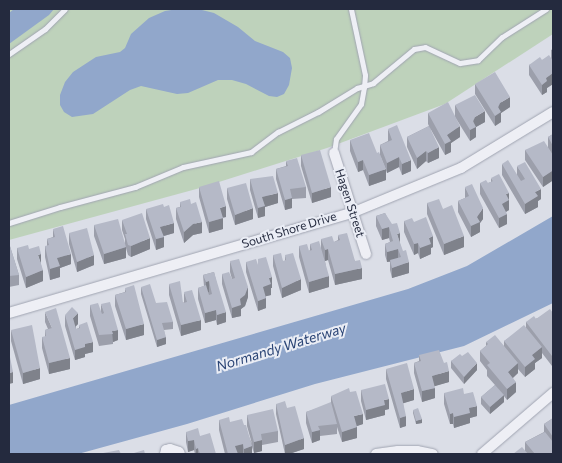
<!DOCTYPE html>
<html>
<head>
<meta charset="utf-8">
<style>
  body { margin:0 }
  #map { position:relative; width:562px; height:463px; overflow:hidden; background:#dbdee7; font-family:Commissioner,sans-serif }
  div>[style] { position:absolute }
  .green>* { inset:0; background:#bed2bb }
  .water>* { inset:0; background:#91a7cb }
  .roads { filter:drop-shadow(0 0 1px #a0a4b1) drop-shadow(0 0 1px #a0a4b1) }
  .lane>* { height:5px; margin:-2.5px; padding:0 2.5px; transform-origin:2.5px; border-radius:2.5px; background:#eeeff5 }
  .street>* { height:10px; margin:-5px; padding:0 5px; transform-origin:5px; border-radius:5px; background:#eeeff5 }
  .wall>* { inset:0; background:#9c9fab }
  .shaded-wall>* { inset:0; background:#7f828b }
  .building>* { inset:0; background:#b5b9c7 }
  span { translate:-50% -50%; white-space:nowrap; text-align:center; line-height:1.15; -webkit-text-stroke:4px #eaedf5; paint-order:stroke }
  .street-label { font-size:12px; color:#242a3e }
  .water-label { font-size:14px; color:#2a4475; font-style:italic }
  .frame { position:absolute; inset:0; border:10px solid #242a3e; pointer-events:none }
</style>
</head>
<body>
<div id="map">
  <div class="green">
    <div style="clip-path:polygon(9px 9px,553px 9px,553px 34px,445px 104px,327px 148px,200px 188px,9px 240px)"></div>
  </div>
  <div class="water">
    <div style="clip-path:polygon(14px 9px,54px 9px,49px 15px,9px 44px,9px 13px)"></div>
    <div style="clip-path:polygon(178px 9px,198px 9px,214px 13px,238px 27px,255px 41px,283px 52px,290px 58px,292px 68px,289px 85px,284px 94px,277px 97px,269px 96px,246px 84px,232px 80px,218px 80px,188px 93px,177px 94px,141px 86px,130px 90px,93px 114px,72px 117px,64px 112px,60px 105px,60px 95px,65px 82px,73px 72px,96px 57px,120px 52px,125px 48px,131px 34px,149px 18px,165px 11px)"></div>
    <div style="clip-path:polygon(553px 216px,553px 303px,464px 346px,315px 384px,187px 424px,78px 454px,9px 454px,9px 405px,408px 289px,467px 266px)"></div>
  </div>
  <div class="roads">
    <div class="lane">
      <div style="left:9px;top:54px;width:44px;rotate:-34.8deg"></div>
      <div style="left:45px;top:29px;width:28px;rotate:-45deg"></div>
      <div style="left:334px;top:153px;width:14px;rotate:-82deg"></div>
      <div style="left:336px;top:139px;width:43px;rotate:-54.5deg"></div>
      <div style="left:361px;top:104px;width:17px;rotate:-80deg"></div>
      <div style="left:364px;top:87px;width:12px;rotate:-85deg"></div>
      <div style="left:365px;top:75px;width:67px;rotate:-102deg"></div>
      <div style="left:9px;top:223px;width:53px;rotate:-17.4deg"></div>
      <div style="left:60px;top:207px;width:78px;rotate:-14.9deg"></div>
      <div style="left:135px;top:187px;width:52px;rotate:-22.6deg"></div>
      <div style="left:183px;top:167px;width:70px;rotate:-12.4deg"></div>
      <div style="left:251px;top:152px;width:34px;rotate:-37deg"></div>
      <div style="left:278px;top:132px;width:45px;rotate:-26.6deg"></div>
      <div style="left:318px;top:112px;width:46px;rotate:-31.6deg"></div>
      <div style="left:357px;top:88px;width:17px;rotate:-17deg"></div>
      <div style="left:373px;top:83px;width:53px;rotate:-39.7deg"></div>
      <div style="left:414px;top:49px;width:11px;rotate:-10deg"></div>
      <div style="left:425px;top:47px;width:38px;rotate:25deg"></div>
      <div style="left:460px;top:63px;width:18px;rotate:-9deg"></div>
      <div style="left:478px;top:60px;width:33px;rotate:-44deg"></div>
      <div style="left:502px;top:37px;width:52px;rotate:-32.5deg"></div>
    </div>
    <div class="street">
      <div style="left:334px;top:153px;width:106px;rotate:72.4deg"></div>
      <div style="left:9px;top:313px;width:359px;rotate:-16.3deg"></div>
      <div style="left:354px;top:212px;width:116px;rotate:-22.4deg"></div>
      <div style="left:461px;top:168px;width:108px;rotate:-31.3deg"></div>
      <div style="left:165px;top:454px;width:4px;rotate:-76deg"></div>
      <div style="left:166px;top:450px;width:4px;rotate:-14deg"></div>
      <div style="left:170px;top:449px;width:9px;rotate:18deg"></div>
      <div style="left:179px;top:452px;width:2px;rotate:63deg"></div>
      <div style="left:376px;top:454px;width:22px;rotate:-8deg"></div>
      <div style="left:398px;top:451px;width:19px"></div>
      <div style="left:417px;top:451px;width:16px;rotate:11deg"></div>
      <div style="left:482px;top:454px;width:94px;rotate:-40.7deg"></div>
    </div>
  </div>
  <div class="wall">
    <div style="clip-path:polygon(553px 49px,553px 84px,547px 88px,547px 92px,542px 95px,529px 75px,529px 65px,542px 60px,551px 58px,551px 50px)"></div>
    <div style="clip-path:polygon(475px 84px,510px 107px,501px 113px,501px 122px,495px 126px,475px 94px)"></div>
    <div style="clip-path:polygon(455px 105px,485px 122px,476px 127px,476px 137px,470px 141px,455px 117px,460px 137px,451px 143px,451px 152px,445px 155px,430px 128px,439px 158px,428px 163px,426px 161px,417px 169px,407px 147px,407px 137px,429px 126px,428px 124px,428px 113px,455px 116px)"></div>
    <div style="clip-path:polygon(388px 129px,411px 171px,402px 175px,399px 167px,387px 173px,380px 155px,386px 180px,369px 186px,363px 170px,358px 172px,350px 151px,350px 140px,380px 155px,380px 145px,388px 141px)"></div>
    <div style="clip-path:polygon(553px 134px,553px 183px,552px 181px,543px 187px,525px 160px,525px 150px,548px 147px,548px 137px)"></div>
    <div style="clip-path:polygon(301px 155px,331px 197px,312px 203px,301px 166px)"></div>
    <div style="clip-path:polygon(286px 161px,306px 187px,306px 198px,292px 199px,292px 208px,285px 210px,276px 179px,276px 169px,286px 166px)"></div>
    <div style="clip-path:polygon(502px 164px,517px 176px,517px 166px,541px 199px,538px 201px,538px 207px,525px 214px,502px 175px)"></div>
    <div style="clip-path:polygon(491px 178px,509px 203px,509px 210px,506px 212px,507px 224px,499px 228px,480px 194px,480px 183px,488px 183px,491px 182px)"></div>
    <div style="clip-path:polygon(250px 179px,278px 203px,265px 207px,265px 216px,258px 218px,250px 190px)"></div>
    <div style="clip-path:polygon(199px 187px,226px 217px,222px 218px,223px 229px,209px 233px,199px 197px)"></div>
    <div style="clip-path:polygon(465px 187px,483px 219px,480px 223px,480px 232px,471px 237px,458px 212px,458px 201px,465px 198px)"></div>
    <div style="clip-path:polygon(227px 188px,253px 219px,235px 225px,227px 199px)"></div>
    <div style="clip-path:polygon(180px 202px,202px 233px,193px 235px,184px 243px,176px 219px,176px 208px,180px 207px)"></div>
    <div style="clip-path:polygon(427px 203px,443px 209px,464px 247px,444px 255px,427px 214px)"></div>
    <div style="clip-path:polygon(146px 209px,174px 233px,164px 236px,164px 247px,156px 250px,146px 219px)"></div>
    <div style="clip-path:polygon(385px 213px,400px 244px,409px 273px,392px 278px,390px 270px,390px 262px,387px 262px,385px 255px,385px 244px,390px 242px,389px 238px,382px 240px,376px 226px,376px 216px)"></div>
    <div style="clip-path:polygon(122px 220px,150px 249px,131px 257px,128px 255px,126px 248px,126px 258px,104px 264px,94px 236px,94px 225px,125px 243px,125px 239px,122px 230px)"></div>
    <div style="clip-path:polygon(404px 221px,414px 222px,433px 247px,431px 248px,431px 254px,420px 259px,418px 253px,414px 255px,404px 232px)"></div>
    <div style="clip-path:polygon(53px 229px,71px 264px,60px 268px,60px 277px,50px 280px,45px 257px,45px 246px,47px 246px,47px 239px,53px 237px)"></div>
    <div style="clip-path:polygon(69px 233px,94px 265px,77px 272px,69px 244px)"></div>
    <div style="clip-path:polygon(338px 235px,355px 261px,362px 279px,335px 285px,328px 260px,325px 261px,329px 287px,309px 293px,299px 257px,299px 246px,309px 251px,310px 250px,310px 244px,321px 249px,321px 239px,334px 242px,338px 240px)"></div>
    <div style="clip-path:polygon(9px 243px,19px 275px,19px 285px,9px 287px)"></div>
    <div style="clip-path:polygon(17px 248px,29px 249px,41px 264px,43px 281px,26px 288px,17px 259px)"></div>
    <div style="clip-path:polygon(273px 255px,283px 261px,285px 261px,285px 255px,301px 290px,282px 298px,273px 266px)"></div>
    <div style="clip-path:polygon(230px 261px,248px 297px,245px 306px,241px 309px,241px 316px,232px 318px,222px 284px,222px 274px,232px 279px,230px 272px)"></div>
    <div style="clip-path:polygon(246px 262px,258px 265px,272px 288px,271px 288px,271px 295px,266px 296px,266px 308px,258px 311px,246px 272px)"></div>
    <div style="clip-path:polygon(214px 272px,226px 322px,217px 325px,216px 320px,205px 323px,198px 299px,198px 288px,204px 286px,203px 275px)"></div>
    <div style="clip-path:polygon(169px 284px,183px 303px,184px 302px,184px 292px,201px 330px,181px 336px,169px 295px)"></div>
    <div style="clip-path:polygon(141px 287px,173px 322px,173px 329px,164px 330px,166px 344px,157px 347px,141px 294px)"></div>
    <div style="clip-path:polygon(125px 288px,144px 335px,126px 340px,115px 306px,115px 295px,125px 292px)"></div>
    <div style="clip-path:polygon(101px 304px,118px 340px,113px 342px,113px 344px,99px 346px,90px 316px,90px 305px,101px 313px)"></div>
    <div style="clip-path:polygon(45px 312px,70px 369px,49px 374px,42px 348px,42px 337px,45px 337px,45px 330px,48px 329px,45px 322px)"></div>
    <div style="clip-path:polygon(553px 313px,552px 366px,542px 353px,542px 358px,535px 363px,535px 369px,525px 377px,518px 369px,518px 373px,513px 378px,516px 392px,507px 400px,504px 396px,504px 402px,490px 414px,481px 404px,481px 397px,495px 385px,487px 376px,487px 370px,480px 361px,480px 351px,486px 346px,486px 342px,504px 346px,504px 341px,526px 328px,526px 322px)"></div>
    <div style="clip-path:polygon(65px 315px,78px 324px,76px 326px,76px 329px,79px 328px,79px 325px,93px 352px,85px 354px,85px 357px,75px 360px,65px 326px)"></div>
    <div style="clip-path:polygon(11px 330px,40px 379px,23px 384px,11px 341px)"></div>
    <div style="clip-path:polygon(419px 355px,449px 382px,434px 386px,435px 398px,422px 402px,414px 373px,414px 363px,419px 361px)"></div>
    <div style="clip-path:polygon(462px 356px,477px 370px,464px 384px,451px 368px,451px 361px)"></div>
    <div style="clip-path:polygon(386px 369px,414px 400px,403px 403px,406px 426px,400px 428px,386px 379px)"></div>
    <div style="clip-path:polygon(361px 390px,389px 409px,385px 410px,385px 415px,366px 420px,361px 401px)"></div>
    <div style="clip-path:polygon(444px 393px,464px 394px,477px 416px,470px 418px,470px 423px,454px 428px,453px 424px,450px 424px,444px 404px)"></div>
    <div style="clip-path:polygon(331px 396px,363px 424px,357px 426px,357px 438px,342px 442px,337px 427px,337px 434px,320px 436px,320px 440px,312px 443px,306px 423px,306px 412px,331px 404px)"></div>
    <div style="clip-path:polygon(276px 404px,287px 408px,304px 449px,289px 454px,285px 454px,276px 414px)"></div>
    <div style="clip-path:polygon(413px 410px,422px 423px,416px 424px,413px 413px)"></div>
    <div style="clip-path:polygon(247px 415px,278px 431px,278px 442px,262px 445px,262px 451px,254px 453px,252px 447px,252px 454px,225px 454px,219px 430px,219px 420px,244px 425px,252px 444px,247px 426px)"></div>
    <div style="clip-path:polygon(553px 418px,553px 454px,513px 454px,525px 452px,525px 442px,544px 432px,544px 424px)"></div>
    <div style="clip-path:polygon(186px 432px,200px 436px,216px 454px,195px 454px,194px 450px,188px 452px,186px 442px)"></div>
  </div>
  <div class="shaded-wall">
    <div style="clip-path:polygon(553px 73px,553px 84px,547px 88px,547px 92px,542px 95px,542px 85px,546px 78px)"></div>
    <div style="clip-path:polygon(510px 97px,510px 107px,501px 113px,501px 122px,495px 126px,495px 116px,500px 103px)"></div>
    <div style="clip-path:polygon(485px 111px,485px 122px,476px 127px,476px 137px,470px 141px,470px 130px,475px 117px)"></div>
    <div style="clip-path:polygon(460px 126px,460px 137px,451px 143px,451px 152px,445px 155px,445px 144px,447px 135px)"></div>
    <div style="clip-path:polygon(439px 147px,439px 158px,428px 163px,428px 153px)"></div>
    <div style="clip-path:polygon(426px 151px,426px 161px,417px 169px,417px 158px)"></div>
    <div style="clip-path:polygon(399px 157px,399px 167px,387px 173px,387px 163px)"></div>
    <div style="clip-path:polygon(363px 160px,363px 170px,358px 172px,358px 162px)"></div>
    <div style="clip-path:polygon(411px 160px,411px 171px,402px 175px,402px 164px)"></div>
    <div style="clip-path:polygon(386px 169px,386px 180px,369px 186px,369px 175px)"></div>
    <div style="clip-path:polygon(552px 171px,552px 181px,543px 187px,543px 177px)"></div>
    <div style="clip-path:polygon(331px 187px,331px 197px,312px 203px,312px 193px)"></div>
    <div style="clip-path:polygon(541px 189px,541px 199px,538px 201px,538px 207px,525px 214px,525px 204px,535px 192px)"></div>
    <div style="clip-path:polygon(278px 193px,278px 203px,265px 207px,265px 216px,258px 218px,258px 208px,262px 197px)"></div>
    <div style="clip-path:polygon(509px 193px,509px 210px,502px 214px,502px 204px,506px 194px)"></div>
    <div style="clip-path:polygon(292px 198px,292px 208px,285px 210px,285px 200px)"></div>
    <div style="clip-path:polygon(226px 206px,226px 217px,220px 218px,220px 208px)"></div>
    <div style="clip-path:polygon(253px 208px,253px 219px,235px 225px,235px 215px)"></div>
    <div style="clip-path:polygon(483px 208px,483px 219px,480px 223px,480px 232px,471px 237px,471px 226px)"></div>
    <div style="clip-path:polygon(507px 214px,507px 224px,499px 228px,499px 218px)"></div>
    <div style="clip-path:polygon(223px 218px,223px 229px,209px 233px,209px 222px)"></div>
    <div style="clip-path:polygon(202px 222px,202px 233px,193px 235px,184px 243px,184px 232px,193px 224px)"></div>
    <div style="clip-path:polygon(174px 223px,174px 233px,160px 237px,160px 227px)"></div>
    <div style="clip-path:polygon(389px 227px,389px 238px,382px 240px,382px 229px)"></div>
    <div style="clip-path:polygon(400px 233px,400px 244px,397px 234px)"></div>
    <div style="clip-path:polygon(433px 236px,433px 247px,431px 248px,431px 254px,420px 259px,420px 248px,429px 238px)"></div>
    <div style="clip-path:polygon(464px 236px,464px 247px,444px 255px,444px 244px)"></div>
    <div style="clip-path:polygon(164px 237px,164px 247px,156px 250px,156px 239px)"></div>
    <div style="clip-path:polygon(150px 238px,150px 249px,131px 257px,131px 246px)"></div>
    <div style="clip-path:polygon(418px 243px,418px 253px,414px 255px,414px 244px)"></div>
    <div style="clip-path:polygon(126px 247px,126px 258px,104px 264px,104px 254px)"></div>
    <div style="clip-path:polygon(328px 249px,328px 260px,325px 261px,325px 250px)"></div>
    <div style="clip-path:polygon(398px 249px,398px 259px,387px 262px,387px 252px)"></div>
    <div style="clip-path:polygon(41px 254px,41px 264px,38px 255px)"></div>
    <div style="clip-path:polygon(71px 254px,71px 264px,60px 268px,60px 277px,50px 280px,50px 269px,57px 258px)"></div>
    <div style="clip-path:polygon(94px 255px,94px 265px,77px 272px,77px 262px)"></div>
    <div style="clip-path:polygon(409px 262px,409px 273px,392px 278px,392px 268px)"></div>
    <div style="clip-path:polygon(362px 268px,362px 279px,335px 285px,335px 274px)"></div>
    <div style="clip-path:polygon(43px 270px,43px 281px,26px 288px,26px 277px)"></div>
    <div style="clip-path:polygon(329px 276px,329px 287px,309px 293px,309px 282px)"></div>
    <div style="clip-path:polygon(272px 277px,272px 288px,271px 288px,271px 295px,263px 297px,263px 287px,269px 278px)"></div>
    <div style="clip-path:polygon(301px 279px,301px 290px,282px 298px,282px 288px)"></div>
    <div style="clip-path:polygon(209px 281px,209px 292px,206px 293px,206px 282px)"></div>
    <div style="clip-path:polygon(248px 287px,248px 297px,245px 306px,241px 309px,241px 316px,232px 318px,232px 308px)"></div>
    <div style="clip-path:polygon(266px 298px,266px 308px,258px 311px,258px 301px)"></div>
    <div style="clip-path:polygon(216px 310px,216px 320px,205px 323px,205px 313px)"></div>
    <div style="clip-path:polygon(226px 312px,226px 322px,217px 325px,217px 315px)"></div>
    <div style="clip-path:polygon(78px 313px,78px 324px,73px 329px,73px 318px)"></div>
    <div style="clip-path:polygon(201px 320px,201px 330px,181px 336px,181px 325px)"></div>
    <div style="clip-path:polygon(144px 324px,144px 335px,126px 340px,126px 329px)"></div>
    <div style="clip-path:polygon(118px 330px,118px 340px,113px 342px,112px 331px)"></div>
    <div style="clip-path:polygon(166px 337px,166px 344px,157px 347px,157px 340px)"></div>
    <div style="clip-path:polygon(93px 342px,93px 352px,85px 354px,85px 357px,75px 360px,75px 350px,85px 344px)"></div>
    <div style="clip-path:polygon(542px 347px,542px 358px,535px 363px,535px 369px,525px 377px,525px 367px,532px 355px)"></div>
    <div style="clip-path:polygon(553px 355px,553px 365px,552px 366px,552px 356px)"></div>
    <div style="clip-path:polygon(70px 358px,70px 369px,49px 374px,49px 363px)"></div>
    <div style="clip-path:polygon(477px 363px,477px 370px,464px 384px,464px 377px)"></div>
    <div style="clip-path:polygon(518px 363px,518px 373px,508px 382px,508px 372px)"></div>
    <div style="clip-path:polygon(40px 368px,40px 379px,23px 384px,23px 373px)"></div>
    <div style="clip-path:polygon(449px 371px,449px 382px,432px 387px,432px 376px)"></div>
    <div style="clip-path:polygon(13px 372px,13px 383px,9px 384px,9px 373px)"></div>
    <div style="clip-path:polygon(516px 382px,516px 392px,507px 400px,507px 389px)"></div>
    <div style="clip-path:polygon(435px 388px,435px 398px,422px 402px,422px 391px)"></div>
    <div style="clip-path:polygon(414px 389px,414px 400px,401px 404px,401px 393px)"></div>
    <div style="clip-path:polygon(504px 395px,504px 402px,490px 414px,490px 407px)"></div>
    <div style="clip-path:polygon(389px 399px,389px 409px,385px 410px,385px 415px,366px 420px,366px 410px,384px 400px)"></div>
    <div style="clip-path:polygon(477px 406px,477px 416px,470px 418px,470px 423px,454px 428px,454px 417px,469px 408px)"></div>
    <div style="clip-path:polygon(453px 413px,453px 424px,450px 424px,450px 414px)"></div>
    <div style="clip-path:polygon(363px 414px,363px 424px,354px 427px,354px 416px)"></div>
    <div style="clip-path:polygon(406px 416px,406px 426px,400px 428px,400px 418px)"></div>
    <div style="clip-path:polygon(422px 419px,422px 423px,416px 424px,416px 421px)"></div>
    <div style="clip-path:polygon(357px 427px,357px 438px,342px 442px,342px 432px)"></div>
    <div style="clip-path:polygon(320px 430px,320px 440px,312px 443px,312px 432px)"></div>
    <div style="clip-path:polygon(304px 438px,304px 449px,289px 454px,285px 454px,285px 445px)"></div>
    <div style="clip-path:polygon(194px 440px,194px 450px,188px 452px,188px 441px)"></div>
    <div style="clip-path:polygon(262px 440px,262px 451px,254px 453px,254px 442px)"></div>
    <div style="clip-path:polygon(243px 444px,243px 454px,235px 454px,235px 446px)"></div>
    <div style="clip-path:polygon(252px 446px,252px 454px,244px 454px,244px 449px)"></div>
    <div style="clip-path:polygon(198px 448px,198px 454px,196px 454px,196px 449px)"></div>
  </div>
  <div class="building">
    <div style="clip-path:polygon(549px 55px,553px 61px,553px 73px,546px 78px,547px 81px,542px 85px,529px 65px,540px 57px,542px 60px)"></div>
    <div style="clip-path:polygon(495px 72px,510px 97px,500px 103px,498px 107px,501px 112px,495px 116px,475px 84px)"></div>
    <div style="clip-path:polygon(475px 95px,485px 111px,475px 117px,473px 121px,476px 127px,470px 130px,455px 105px)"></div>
    <div style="clip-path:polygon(448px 102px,460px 126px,447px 135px,451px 141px,445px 144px,428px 113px)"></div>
    <div style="clip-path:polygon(397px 125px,411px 160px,402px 164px,399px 157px,387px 163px,380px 145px,392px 140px,388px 129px)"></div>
    <div style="clip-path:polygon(429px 126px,439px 147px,428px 153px,426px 151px,417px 158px,407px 137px)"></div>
    <div style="clip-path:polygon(369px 133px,377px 153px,379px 152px,386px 169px,369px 175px,363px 160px,358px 162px,350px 140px)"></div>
    <div style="clip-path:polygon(553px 134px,553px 146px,548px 137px)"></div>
    <div style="clip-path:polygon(544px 141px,553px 155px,553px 172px,552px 171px,543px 177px,525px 150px)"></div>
    <div style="clip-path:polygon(320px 150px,331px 187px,312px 193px,301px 155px)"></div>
    <div style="clip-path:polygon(297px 158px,306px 187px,290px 189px,292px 198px,285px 200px,276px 169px,288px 166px,286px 161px)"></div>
    <div style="clip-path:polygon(508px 160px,521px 181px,525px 179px,517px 166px,525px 162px,541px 189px,535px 192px,538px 196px,525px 204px,502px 164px)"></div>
    <div style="clip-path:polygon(499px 174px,509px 193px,506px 194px,509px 200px,502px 204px,507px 214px,499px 218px,480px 183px,486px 180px,488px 183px,493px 181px,491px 178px)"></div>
    <div style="clip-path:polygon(273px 176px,278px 193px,262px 197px,265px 206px,258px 208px,250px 179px)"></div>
    <div style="clip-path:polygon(219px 181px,226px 206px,220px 208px,223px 218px,209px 222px,199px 187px)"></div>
    <div style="clip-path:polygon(246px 183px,253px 208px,235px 215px,227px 188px)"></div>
    <div style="clip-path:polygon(472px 184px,483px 208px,477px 217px,480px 222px,471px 226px,458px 201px,469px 196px,465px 187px)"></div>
    <div style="clip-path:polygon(190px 199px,191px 204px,196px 202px,202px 222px,193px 224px,184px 232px,176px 208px,181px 207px,180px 202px)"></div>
    <div style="clip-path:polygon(439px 199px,443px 209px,452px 205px,464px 236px,444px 244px,427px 203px)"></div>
    <div style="clip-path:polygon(163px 204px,164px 207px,169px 205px,174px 223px,160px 227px,164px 237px,156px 239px,146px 209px)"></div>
    <div style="clip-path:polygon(142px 213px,150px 238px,131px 246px,128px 245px,125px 234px,127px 234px,122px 220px)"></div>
    <div style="clip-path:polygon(385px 213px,392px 224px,397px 223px,400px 233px,397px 234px,403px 251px,406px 250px,409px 262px,392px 268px,390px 260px,401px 257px,398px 249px,387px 252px,385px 244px,393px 241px,389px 227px,382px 229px,376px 216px)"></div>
    <div style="clip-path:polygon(426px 217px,433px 236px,429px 238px,431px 244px,420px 248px,418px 243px,414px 244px,404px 221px,412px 218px,414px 222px)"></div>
    <div style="clip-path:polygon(118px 219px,126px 247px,104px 254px,94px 225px)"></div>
    <div style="clip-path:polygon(63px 226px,71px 254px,57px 258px,60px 266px,50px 269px,45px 246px,49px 245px,47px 239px,55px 237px,53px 229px)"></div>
    <div style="clip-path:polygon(87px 228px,94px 255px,77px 262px,69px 233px)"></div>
    <div style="clip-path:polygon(347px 233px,355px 261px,360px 260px,362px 268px,335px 274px,328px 249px,325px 250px,321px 239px,332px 236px,334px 242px,340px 240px,338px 235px)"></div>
    <div style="clip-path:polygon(319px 241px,329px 276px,309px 282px,299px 246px,307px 244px,309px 251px,312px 250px,310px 244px)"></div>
    <div style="clip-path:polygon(9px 243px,19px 275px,9px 276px)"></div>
    <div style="clip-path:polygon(28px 245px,29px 249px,39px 246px,41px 254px,38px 255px,43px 270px,26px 277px,17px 248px)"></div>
    <div style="clip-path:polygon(281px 253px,283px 261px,286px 260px,285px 255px,293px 253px,301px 279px,282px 288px,273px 255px)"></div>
    <div style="clip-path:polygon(266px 257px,272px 277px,269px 278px,271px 284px,263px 287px,266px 298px,258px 301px,246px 262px,256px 259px,258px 265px,258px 259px)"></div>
    <div style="clip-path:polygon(239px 259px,248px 287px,245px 295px,240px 299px,241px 305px,232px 308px,222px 274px,229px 272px,232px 279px,235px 278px,230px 261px)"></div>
    <div style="clip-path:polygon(214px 272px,226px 312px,217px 315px,216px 310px,205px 313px,198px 288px,206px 285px,209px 295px,212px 294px,209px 281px,206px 282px,203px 275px)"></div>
    <div style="clip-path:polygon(180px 281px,183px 303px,187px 302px,184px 292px,192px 290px,201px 320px,181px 325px,169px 284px)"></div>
    <div style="clip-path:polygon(150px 284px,156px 303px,167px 302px,173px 322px,162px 323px,166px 337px,157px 340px,141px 287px)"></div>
    <div style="clip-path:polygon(134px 285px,144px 324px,126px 329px,115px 295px,126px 292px,125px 288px)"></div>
    <div style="clip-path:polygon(110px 302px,118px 330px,112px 331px,113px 334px,99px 335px,90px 305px,98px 303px,102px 314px,104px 313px,101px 304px)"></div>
    <div style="clip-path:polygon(72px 307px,78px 313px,73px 318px,76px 329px,80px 328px,79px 325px,87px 322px,93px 342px,85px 344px,85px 347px,75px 350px,65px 315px)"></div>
    <div style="clip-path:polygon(56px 308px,70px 358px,49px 363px,42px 337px,46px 336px,45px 330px,52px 328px,45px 312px)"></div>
    <div style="clip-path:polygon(550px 309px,553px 313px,553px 355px,552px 356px,526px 322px,534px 316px,536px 319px)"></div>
    <div style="clip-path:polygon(32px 325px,40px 368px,23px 373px,11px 330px)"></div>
    <div style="clip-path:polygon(524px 325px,542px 347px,532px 355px,535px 359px,525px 367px,504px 341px)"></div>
    <div style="clip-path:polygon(495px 335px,518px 363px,508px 372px,516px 382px,507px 389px,487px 365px,490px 363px,480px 351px,488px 344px,486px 342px)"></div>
    <div style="clip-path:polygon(439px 350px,444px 363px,447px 362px,449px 371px,432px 376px,435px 388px,422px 391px,414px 363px,421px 361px,419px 355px)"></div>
    <div style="clip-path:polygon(9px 352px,13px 372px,9px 373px)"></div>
    <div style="clip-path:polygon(468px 352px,477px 363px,464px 377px,451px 361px,460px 354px,462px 356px)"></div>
    <div style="clip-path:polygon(407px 363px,414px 389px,401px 393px,406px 416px,400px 418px,386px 369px)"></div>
    <div style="clip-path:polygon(385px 384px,389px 399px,384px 400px,385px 405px,366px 410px,361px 390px)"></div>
    <div style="clip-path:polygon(495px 385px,504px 395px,490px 407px,481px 397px)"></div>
    <div style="clip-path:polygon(349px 388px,350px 392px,356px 391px,363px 414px,354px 416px,357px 427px,342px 432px,331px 396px)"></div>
    <div style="clip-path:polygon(463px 388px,464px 394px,473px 392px,477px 406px,469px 408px,470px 413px,454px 417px,453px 413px,450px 414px,444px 393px)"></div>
    <div style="clip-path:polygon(285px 401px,287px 408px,295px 406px,304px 438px,285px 445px,276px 404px)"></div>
    <div style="clip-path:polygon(331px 402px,337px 424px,318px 426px,320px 430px,312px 432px,306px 412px)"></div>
    <div style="clip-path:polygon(418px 408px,422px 419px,416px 421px,413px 410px)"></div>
    <div style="clip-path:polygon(273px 409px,278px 431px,261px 434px,262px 440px,254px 442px,247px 415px)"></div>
    <div style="clip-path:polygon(229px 417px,230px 422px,242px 419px,244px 425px,246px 425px,252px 446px,244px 449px,243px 444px,235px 446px,238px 454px,228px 454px,219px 420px)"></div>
    <div style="clip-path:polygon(553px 418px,553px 437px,544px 424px)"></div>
    <div style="clip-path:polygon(198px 428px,200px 436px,210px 433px,216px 454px,200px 454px,198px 448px,196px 449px,194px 440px,188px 441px,186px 432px)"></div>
    <div style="clip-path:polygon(545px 432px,553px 442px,553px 454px,550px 454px,549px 453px,548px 454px,535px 454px,525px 442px)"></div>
    <div style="clip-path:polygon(522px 447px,528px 454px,513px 454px)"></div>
    <div style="clip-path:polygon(119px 450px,121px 454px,98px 454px)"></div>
    <div style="clip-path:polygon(144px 450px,145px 454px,135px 454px,134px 453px)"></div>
  </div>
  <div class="street-label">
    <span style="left:350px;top:203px;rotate:72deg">Hagen Street</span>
    <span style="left:289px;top:230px;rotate:-17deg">South Shore Drive</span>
  </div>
  <div class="water-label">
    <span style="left:281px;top:347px;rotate:-17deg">Normandy Waterway</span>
  </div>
  <div class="frame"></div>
</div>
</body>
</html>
